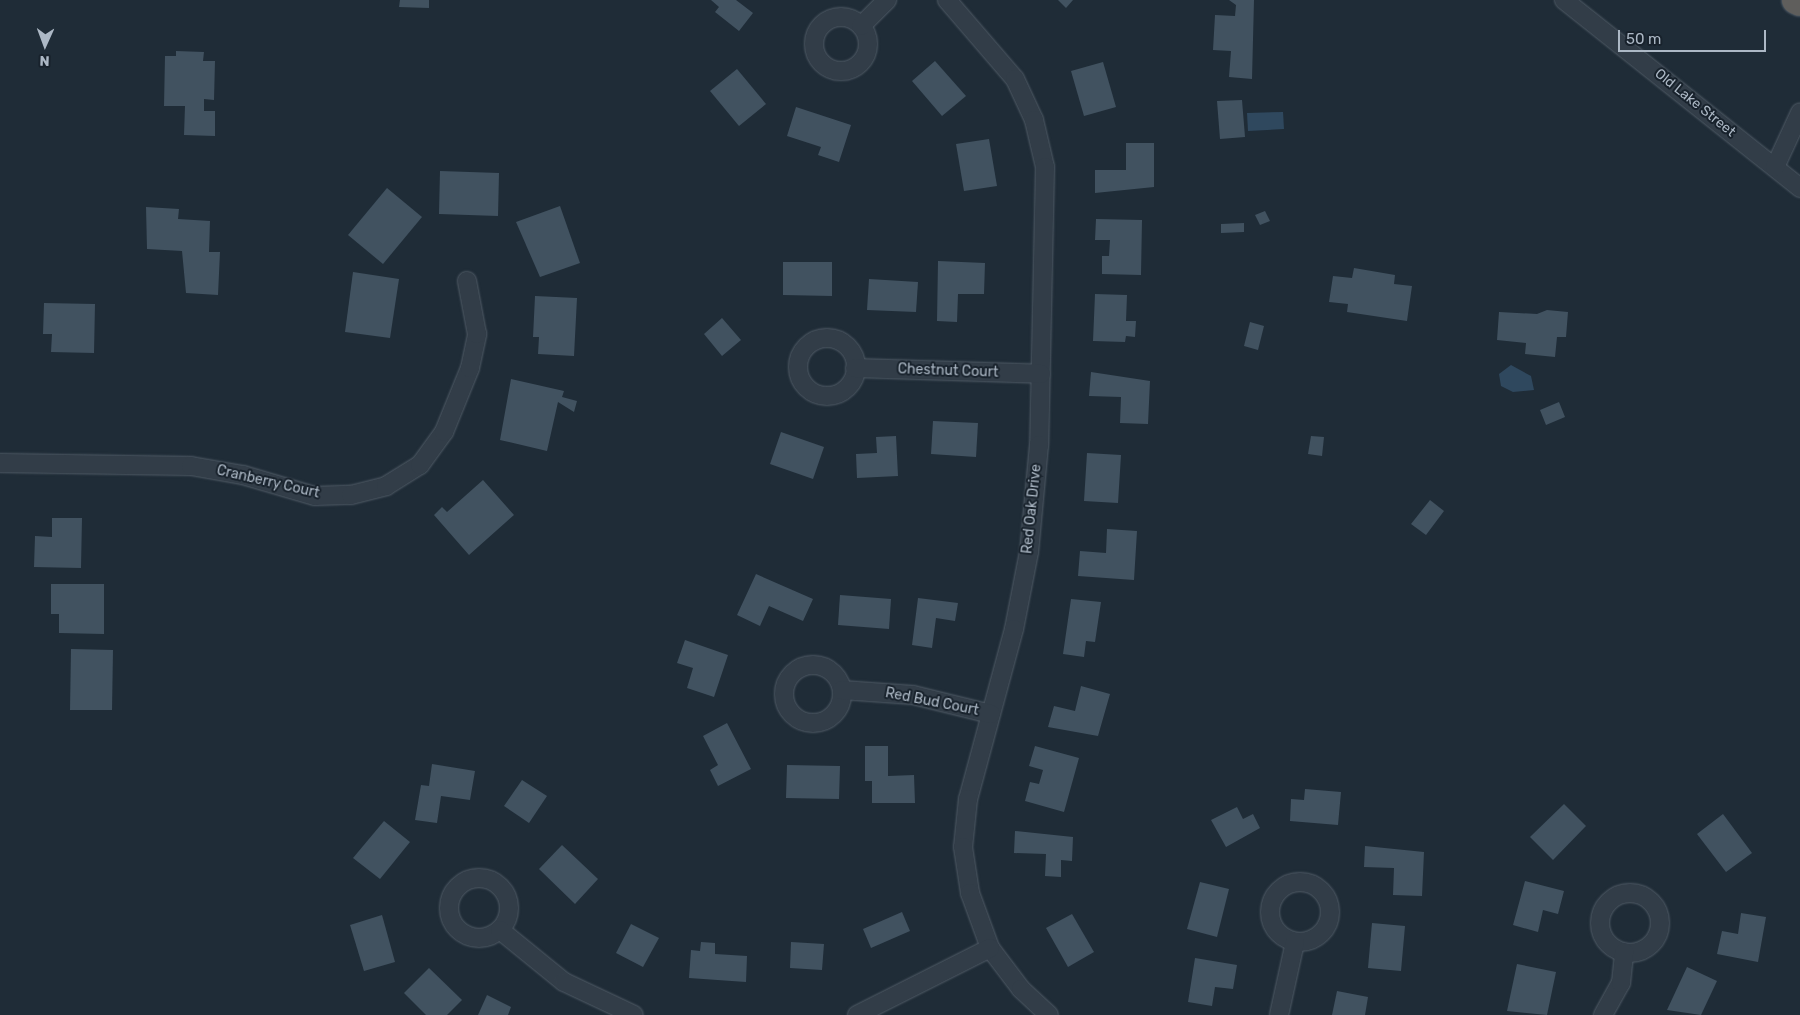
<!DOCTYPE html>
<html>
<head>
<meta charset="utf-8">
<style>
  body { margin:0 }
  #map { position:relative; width:1800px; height:1015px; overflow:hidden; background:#1f2c37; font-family:Rubik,sans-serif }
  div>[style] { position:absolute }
  .water>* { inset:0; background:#2f485e }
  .building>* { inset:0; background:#415260 }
  .roads { filter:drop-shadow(0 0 1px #505b66) drop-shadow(0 0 1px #505b66) }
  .minor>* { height:18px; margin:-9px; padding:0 9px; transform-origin:9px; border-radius:9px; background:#323d48 }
  .minor>.ring { margin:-9px; padding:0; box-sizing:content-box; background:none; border:18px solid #323d48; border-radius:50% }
  .trunk>* { height:28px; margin:-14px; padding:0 14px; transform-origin:14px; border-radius:14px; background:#5f5e5c }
  span { translate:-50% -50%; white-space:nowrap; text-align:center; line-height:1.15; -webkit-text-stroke:4px #18222c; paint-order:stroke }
  .street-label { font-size:14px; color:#acb8c5 }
  .north { position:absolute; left:20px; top:20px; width:50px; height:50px; -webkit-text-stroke:4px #18222c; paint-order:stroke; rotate:182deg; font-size:14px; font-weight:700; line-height:20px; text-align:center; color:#acb8c5 }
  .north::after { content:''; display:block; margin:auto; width:18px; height:22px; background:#acb8c5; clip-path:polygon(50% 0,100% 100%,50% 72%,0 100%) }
  .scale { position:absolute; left:1618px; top:30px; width:148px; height:22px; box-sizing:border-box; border:2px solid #acb8c5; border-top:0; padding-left:6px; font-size:15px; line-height:18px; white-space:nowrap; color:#acb8c5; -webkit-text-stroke:4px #18222c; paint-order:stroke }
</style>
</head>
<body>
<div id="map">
  <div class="water">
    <div style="clip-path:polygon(1283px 112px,1284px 129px,1248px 131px,1247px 113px)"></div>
    <div style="clip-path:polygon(1511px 365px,1531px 376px,1534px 390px,1513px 392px,1501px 386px,1499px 374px)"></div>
  </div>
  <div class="building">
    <div style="clip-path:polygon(400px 0,429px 0,429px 8px,399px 7px)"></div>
    <div style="clip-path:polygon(711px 0,736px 0,753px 13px,739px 31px,715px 12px,719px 7px)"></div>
    <div style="clip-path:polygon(1058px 0,1073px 0,1066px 8px)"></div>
    <div style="clip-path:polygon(1229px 0,1254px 0,1252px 79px,1229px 77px,1231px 51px,1213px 50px,1215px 15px,1235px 16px,1236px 5px)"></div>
    <div style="clip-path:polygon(176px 51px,204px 52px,203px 61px,215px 61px,214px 100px,204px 99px,204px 111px,215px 111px,215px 136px,184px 135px,185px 106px,164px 106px,165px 56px,176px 56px)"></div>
    <div style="clip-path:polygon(935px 61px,966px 96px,942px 116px,912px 81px)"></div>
    <div style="clip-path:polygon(1103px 62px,1116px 107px,1084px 116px,1071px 71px)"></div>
    <div style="clip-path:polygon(737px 69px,766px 104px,739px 126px,710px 91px)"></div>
    <div style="clip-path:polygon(1242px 100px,1245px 137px,1220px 139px,1217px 101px)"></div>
    <div style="clip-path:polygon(796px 107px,851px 125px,839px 162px,818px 155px,821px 147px,787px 136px)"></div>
    <div style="clip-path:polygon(989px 139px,997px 186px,964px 191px,956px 144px)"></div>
    <div style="clip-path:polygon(1126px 143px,1154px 143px,1154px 187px,1095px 193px,1095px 170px,1126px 170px)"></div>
    <div style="clip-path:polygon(440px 171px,499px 173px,498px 216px,439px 214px)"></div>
    <div style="clip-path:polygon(387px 188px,422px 217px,383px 264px,348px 235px)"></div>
    <div style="clip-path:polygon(560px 206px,580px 263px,540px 277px,516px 222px)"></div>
    <div style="clip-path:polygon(146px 207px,179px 209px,178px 219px,210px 221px,209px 252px,220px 252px,218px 295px,186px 293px,182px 251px,147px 249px)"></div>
    <div style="clip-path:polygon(1265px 211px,1270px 221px,1260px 225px,1255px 215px)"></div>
    <div style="clip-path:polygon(1096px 219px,1142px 220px,1141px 275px,1102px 274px,1102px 256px,1109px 256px,1110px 240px,1095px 240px)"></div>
    <div style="clip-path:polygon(1244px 223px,1244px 232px,1221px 233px,1221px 224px)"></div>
    <div style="clip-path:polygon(938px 261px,985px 263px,984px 294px,958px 294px,957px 322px,937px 321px)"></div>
    <div style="clip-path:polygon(783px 262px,832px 262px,832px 296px,783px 295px)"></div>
    <div style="clip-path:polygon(1354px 268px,1395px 275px,1394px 284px,1412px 286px,1407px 321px,1347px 312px,1348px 304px,1329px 302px,1333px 276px,1352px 278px)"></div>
    <div style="clip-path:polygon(353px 272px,399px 279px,390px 338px,345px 332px)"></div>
    <div style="clip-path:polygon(869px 279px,918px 282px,916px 312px,867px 310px)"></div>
    <div style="clip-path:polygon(1095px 294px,1127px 295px,1126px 321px,1136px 321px,1135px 337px,1126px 336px,1125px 342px,1093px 341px)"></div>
    <div style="clip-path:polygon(535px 296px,577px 298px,574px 356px,538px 354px,539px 337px,533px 337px)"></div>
    <div style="clip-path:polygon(44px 303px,95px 304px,94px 353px,51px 352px,52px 334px,43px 334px)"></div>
    <div style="clip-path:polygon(1547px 310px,1568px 312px,1566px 337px,1557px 337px,1555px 357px,1525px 354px,1526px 343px,1497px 340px,1499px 312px,1537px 314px)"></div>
    <div style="clip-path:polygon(722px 318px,741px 340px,722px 356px,704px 334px)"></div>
    <div style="clip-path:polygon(1250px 322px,1264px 326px,1258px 350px,1244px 346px)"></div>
    <div style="clip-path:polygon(1091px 372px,1150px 381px,1148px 424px,1120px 423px,1121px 397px,1089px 396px)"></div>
    <div style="clip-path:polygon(511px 379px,564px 391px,562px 397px,577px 401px,574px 412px,558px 402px,547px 451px,500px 440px)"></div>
    <div style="clip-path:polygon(1559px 402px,1565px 417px,1546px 425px,1540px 410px)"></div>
    <div style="clip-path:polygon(933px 421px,978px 423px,976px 457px,931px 454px)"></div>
    <div style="clip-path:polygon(781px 432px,824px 447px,813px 479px,770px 464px)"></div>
    <div style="clip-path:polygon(896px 436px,898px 476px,857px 478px,856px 454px,877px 453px,876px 437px)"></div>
    <div style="clip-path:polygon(1311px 436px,1324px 437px,1322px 456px,1308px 454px)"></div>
    <div style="clip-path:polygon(1087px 453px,1121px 455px,1118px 503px,1084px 501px)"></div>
    <div style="clip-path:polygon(483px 480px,514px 515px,469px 555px,434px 515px,442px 507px,447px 512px)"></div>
    <div style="clip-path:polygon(1430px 500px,1444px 511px,1426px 535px,1411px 524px)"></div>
    <div style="clip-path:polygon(52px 518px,82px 518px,81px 568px,34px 567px,35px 536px,52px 537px)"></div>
    <div style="clip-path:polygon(1107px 529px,1137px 531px,1134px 580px,1078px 576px,1080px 551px,1106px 553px)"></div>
    <div style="clip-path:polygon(756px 574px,813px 599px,803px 621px,769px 606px,760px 626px,737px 615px)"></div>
    <div style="clip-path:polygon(51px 584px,104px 584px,104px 634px,59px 633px,59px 614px,51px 614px)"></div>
    <div style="clip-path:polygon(840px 595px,891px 599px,889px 629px,838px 625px)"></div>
    <div style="clip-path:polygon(918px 598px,958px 603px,955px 621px,936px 618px,932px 648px,912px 645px)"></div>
    <div style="clip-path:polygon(1071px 599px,1101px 602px,1095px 642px,1086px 641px,1084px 657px,1063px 654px)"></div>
    <div style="clip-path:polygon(685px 640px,728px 655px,714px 697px,687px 688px,693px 668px,677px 663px)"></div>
    <div style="clip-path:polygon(71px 649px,113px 650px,112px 710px,70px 710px)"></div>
    <div style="clip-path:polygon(1081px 686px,1110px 694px,1098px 736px,1048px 727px,1054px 706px,1075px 711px)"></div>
    <div style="clip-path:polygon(727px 723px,751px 769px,718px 786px,710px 770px,718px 765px,703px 736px)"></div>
    <div style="clip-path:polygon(865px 746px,888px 746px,888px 776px,914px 775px,915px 803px,872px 803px,872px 781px,865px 781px)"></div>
    <div style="clip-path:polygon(1035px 746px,1079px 758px,1064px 812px,1025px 801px,1030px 782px,1039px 784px,1043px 770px,1029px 766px)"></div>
    <div style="clip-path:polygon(432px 764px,475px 771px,470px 800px,441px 796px,437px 823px,415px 820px,421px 785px,429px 786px)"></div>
    <div style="clip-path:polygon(787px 765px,840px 766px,839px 799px,786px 798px)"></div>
    <div style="clip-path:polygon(522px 780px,547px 796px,529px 823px,504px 806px)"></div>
    <div style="clip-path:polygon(1305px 789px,1341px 792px,1338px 825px,1290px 821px,1291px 799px,1304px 800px)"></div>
    <div style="clip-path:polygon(1564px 804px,1586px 826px,1553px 860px,1530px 837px)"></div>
    <div style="clip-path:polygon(1237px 807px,1243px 819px,1253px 814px,1260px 828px,1226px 847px,1211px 820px)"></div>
    <div style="clip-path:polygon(1723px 814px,1752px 853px,1726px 872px,1697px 834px)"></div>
    <div style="clip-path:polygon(384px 821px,410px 842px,380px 879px,353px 858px)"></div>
    <div style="clip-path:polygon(1015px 831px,1073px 837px,1072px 861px,1061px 860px,1061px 877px,1045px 876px,1046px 854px,1014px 853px)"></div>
    <div style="clip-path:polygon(562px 845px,598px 879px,575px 904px,539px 869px)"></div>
    <div style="clip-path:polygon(1365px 846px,1424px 852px,1422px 896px,1393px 895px,1394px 868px,1364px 867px)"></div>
    <div style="clip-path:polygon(1525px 881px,1564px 891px,1558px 914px,1543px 910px,1538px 932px,1513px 925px)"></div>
    <div style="clip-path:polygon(1200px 882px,1229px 889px,1217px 937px,1187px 929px)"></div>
    <div style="clip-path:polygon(902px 912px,910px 931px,871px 948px,863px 929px)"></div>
    <div style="clip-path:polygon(1741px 913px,1766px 917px,1758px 962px,1717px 954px,1722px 931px,1738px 934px)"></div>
    <div style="clip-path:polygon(1072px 914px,1094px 952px,1068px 967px,1046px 928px)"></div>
    <div style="clip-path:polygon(382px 915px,395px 962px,364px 971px,350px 925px)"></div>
    <div style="clip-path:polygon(1372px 923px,1405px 926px,1401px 971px,1368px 968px)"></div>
    <div style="clip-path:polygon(631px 924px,659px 938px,643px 967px,616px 953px)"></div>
    <div style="clip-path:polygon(701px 942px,715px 943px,715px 954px,747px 956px,746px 982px,689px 978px,691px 950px,700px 951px)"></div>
    <div style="clip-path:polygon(791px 942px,824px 944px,822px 970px,790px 968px)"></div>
    <div style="clip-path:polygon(1195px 958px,1237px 965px,1233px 989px,1215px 987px,1212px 1006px,1188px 1002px)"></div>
    <div style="clip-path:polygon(1517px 964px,1556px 972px,1547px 1015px,1507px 1011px)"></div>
    <div style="clip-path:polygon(1687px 967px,1717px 981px,1701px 1015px,1667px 1010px)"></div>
    <div style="clip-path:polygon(429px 968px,462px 1000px,447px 1015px,426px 1015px,404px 993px)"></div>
    <div style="clip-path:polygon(1337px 991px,1368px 997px,1365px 1015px,1332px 1015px)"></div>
    <div style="clip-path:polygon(487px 995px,511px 1007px,508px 1015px,478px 1015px)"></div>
  </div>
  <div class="roads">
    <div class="minor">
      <div style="left:947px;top:0;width:104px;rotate:49.3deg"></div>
      <div style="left:1015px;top:79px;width:45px;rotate:65.1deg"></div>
      <div style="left:1034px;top:120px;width:48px;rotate:76.8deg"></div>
      <div style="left:1045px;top:167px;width:278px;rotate:91.2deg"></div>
      <div style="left:1039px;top:445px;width:107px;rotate:95.3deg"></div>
      <div style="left:1029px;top:552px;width:78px;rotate:101deg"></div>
      <div style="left:1014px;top:629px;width:176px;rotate:105.1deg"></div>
      <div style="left:968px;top:799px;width:48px;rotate:95.9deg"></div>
      <div style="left:963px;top:847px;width:47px;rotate:81.3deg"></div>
      <div style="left:970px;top:893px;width:59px;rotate:70deg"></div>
      <div style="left:990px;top:948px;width:51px;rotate:52.9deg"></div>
      <div style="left:1021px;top:989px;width:38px;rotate:43deg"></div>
      <div style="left:1564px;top:0;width:302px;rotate:38.5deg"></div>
      <div class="ring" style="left:814px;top:17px;width:36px;height:36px"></div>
      <div style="left:861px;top:26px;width:37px;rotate:-45deg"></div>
      <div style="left:1775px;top:167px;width:60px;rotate:-65.2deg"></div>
      <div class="ring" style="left:798px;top:338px;width:40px;height:40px"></div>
      <div style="left:855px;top:368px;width:186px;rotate:1.8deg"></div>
      <div style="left:0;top:463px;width:191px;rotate:0.9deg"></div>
      <div style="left:191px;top:466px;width:53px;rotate:9.8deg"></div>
      <div style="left:243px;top:475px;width:75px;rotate:16.3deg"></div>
      <div style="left:315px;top:496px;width:36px;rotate:-2deg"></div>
      <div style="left:351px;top:495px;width:36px;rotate:-14deg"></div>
      <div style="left:386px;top:486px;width:40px;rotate:-32deg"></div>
      <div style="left:420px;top:465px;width:41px;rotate:-54deg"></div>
      <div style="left:444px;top:432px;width:69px;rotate:-67.9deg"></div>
      <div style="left:470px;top:368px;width:35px;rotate:-78deg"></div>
      <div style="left:477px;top:334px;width:54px;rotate:-100.7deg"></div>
      <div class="ring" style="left:784px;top:665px;width:40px;height:40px"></div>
      <div style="left:842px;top:690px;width:71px;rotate:4deg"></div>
      <div style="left:913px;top:695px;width:80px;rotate:13.7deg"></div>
      <div class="ring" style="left:449px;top:878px;width:42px;height:42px"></div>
      <div class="ring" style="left:1270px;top:882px;width:42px;height:42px"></div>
      <div class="ring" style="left:1600px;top:893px;width:42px;height:42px"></div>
      <div style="left:500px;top:930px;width:82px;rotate:39.1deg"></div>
      <div style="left:564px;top:982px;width:77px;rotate:25.2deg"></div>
      <div style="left:857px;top:1015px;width:149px;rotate:-26.7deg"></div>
      <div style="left:1279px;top:1015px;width:75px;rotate:-77.6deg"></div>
      <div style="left:1603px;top:1015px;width:37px;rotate:-61deg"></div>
      <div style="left:1621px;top:983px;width:31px;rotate:-84deg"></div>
    </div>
    <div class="trunk">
      <div style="left:1796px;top:0;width:4px;rotate:27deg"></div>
    </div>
  </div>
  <div class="street-label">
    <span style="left:1695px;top:103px;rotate:39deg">Old Lake Street</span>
    <span style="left:948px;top:371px;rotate:2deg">Chestnut Court</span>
    <span style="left:268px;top:482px;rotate:13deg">Cranberry Court</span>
    <span style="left:1032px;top:509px;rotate:-84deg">Red Oak Drive</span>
    <span style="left:932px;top:702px;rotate:11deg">Red Bud Court</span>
  </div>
  <div class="north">N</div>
  <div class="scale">50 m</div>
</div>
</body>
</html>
